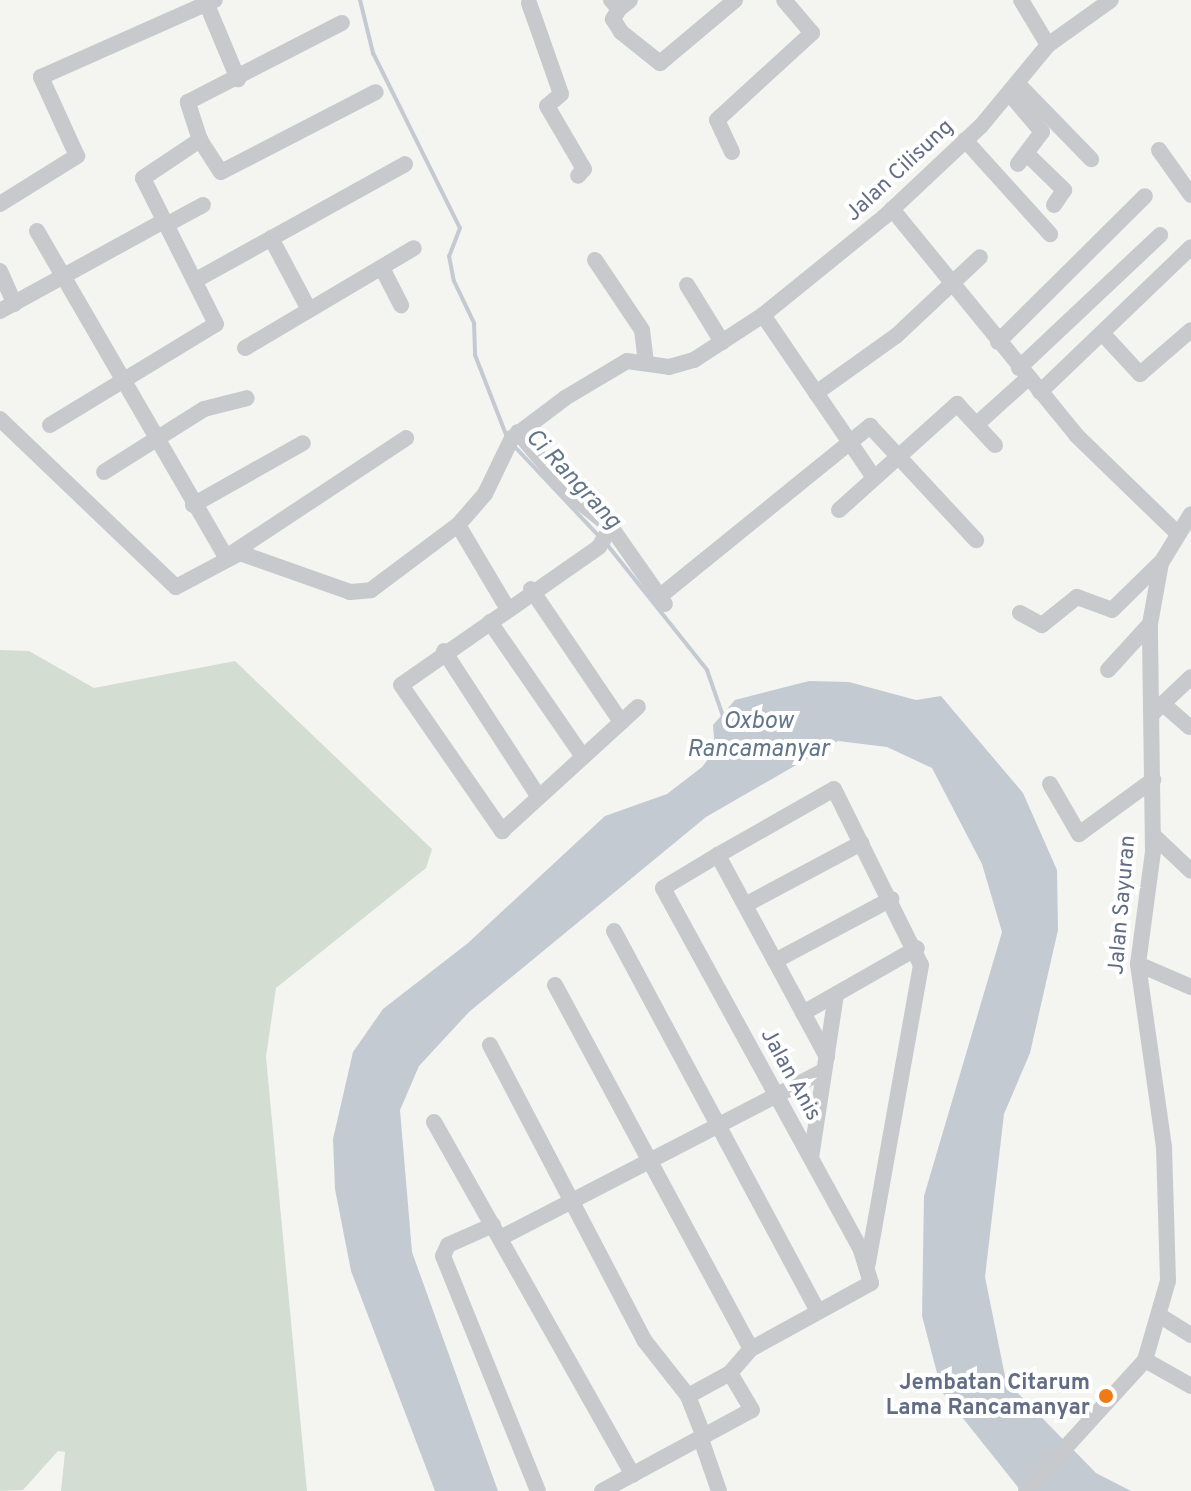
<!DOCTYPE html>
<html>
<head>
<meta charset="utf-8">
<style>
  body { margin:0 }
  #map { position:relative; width:1191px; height:1491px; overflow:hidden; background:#f4f5f1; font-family:Overpass,sans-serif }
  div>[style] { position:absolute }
  .green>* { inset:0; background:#d4ddd2 }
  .water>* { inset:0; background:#c4cad2 }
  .stream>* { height:4px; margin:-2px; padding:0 2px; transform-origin:2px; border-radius:2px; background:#c4cad2 }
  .minor>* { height:16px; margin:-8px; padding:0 8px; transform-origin:8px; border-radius:8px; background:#c7c9cd }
  .dots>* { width:22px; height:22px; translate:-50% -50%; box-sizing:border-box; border:4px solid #fff; border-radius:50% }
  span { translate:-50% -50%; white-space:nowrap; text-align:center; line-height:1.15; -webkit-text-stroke:8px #fff; paint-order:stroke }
  .street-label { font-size:22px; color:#626d85 }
  .poi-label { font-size:22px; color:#626d85; font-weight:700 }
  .right { translate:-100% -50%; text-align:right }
  .water-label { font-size:24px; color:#627589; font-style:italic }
</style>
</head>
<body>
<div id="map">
  <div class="green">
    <div style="clip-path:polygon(0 650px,29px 651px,94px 688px,235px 661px,432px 849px,426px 868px,276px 988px,266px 1057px,307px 1491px,61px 1491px,65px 1452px,58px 1451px,23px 1490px,0 1491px)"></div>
  </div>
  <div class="water">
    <div style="clip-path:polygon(809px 681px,849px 682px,916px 700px,941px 696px,1023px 793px,1057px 870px,1058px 930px,1030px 1053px,1004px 1114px,985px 1277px,1006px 1381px,1096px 1473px,1131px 1491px,1021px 1491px,942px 1392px,922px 1316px,924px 1196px,1002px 932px,982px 864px,932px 768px,887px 747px,838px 741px,706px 817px,469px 1012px,419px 1066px,400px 1110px,412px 1252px,498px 1491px,435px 1491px,351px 1271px,335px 1189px,333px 1139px,353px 1052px,383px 1009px,468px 943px,605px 816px,667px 794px,702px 767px,715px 750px,713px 725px,735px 700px)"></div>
  </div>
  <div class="stream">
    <div style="left:360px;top:0;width:55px;rotate:76.2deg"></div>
    <div style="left:373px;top:53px;width:195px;rotate:63.6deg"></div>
    <div style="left:460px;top:228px;width:30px;rotate:111deg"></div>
    <div style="left:449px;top:256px;width:25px;rotate:79deg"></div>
    <div style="left:454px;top:281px;width:47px;rotate:64.5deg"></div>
    <div style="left:474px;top:323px;width:32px;rotate:88deg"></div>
    <div style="left:475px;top:355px;width:88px;rotate:68.7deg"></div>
    <div style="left:515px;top:447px;width:122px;rotate:46.7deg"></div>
    <div style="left:605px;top:542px;width:164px;rotate:51.4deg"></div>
    <div style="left:707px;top:670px;width:52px;rotate:70.9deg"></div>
  </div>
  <div class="minor">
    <div style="left:205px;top:0;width:86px;rotate:67.3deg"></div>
    <div style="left:611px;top:0;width:12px;rotate:48deg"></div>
    <div style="left:619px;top:9px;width:14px;rotate:-39deg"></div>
    <div style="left:529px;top:3px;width:96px;rotate:70.6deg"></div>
    <div style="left:561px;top:94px;width:18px;rotate:139deg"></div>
    <div style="left:547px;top:106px;width:73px;rotate:59.6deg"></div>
    <div style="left:584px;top:169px;width:9px;rotate:131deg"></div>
    <div style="left:619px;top:9px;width:12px;rotate:121deg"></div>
    <div style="left:613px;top:19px;width:15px;rotate:58deg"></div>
    <div style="left:621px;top:32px;width:50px;rotate:38.5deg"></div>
    <div style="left:660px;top:63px;width:98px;rotate:-40deg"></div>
    <div style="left:1048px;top:45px;width:77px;rotate:-35.5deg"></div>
    <div style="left:1018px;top:84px;width:105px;rotate:45.8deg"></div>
    <div style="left:1009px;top:93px;width:51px;rotate:49.8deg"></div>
    <div style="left:1042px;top:132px;width:40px;rotate:127deg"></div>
    <div style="left:200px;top:140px;width:38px;rotate:57deg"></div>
    <div style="left:221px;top:172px;width:174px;rotate:-27.3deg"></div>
    <div style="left:965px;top:140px;width:127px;rotate:47.9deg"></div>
    <div style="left:1159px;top:150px;width:55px;rotate:54.6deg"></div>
    <div style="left:732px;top:152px;width:35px;rotate:-115deg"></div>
    <div style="left:717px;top:120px;width:129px;rotate:-42.5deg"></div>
    <div style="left:812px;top:33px;width:43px;rotate:-130.3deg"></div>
    <div style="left:1027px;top:154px;width:52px;rotate:44.2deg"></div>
    <div style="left:1064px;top:190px;width:18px;rotate:124deg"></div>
    <div style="left:0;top:204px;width:91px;rotate:-31.9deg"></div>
    <div style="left:77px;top:156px;width:87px;rotate:-114.5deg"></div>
    <div style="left:41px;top:77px;width:190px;rotate:-23.9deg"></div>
    <div style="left:892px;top:209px;width:291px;rotate:50.8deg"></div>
    <div style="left:1076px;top:435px;width:141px;rotate:44.1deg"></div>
    <div style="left:166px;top:225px;width:42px;rotate:-28.4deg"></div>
    <div style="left:37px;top:231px;width:377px;rotate:59.9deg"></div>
    <div style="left:271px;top:238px;width:79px;rotate:62.1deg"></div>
    <div style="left:595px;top:260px;width:84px;rotate:56.1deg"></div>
    <div style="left:642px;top:330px;width:33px;rotate:83deg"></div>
    <div style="left:382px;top:268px;width:42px;rotate:62.8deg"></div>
    <div style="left:0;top:271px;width:36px;rotate:66deg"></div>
    <div style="left:196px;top:280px;width:239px;rotate:-29deg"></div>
    <div style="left:687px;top:285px;width:67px;rotate:58.4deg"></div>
    <div style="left:0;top:311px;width:187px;rotate:-28.8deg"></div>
    <div style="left:763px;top:315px;width:194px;rotate:55.7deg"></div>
    <div style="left:1102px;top:333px;width:56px;rotate:47.2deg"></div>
    <div style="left:1140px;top:374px;width:67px;rotate:-40.8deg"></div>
    <div style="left:998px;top:342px;width:207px;rotate:-44.8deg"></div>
    <div style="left:245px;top:348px;width:196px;rotate:-30.6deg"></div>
    <div style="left:1019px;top:368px;width:194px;rotate:-43.3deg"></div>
    <div style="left:1040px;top:392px;width:209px;rotate:-43.8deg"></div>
    <div style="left:816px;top:393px;width:98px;rotate:-35.5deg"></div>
    <div style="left:896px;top:336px;width:115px;rotate:-43.2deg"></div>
    <div style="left:0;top:419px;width:243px;rotate:43.7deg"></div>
    <div style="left:176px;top:587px;width:72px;rotate:-28deg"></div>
    <div style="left:240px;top:553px;width:117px;rotate:19.5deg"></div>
    <div style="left:350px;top:592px;width:21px;rotate:-5deg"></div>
    <div style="left:371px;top:590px;width:109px;rotate:-36.8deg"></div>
    <div style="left:458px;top:525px;width:41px;rotate:-48.9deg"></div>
    <div style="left:485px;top:494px;width:62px;rotate:-64.3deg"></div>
    <div style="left:512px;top:438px;width:66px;rotate:-37deg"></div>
    <div style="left:565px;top:398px;width:72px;rotate:-30.8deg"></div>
    <div style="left:627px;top:361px;width:42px;rotate:8.1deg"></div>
    <div style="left:669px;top:367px;width:26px;rotate:-16deg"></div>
    <div style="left:694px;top:360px;width:82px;rotate:-33.1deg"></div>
    <div style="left:763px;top:315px;width:156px;rotate:-39deg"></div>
    <div style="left:884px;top:217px;width:133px;rotate:-43.2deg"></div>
    <div style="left:981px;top:126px;width:105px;rotate:-50.4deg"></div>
    <div style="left:1048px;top:45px;width:52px;rotate:-121deg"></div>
    <div style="left:977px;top:424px;width:69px;rotate:-42deg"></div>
    <div style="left:50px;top:425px;width:194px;rotate:-31.3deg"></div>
    <div style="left:216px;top:324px;width:163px;rotate:-116.6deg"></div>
    <div style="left:143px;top:178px;width:69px;rotate:-33.7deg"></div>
    <div style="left:200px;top:140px;width:40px;rotate:-108deg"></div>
    <div style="left:188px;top:102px;width:173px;rotate:-27.2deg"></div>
    <div style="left:518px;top:432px;width:81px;rotate:50deg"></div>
    <div style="left:570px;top:494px;width:53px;rotate:38.8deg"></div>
    <div style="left:611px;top:527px;width:94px;rotate:55deg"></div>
    <div style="left:104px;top:472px;width:118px;rotate:-32.2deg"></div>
    <div style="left:204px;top:409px;width:44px;rotate:-14.3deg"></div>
    <div style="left:193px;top:505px;width:126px;rotate:-29.4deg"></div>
    <div style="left:839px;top:510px;width:159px;rotate:-41.9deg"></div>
    <div style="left:957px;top:404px;width:56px;rotate:47.2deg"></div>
    <div style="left:458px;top:525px;width:94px;rotate:59.3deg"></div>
    <div style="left:611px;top:527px;width:23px;rotate:121deg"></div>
    <div style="left:599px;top:547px;width:241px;rotate:145.1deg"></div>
    <div style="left:401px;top:685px;width:178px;rotate:55.3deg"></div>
    <div style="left:502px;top:831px;width:184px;rotate:-42.4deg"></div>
    <div style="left:231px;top:554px;width:210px;rotate:-33.5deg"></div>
    <div style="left:531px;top:589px;width:161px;rotate:55.9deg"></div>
    <div style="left:659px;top:597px;width:272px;rotate:-39deg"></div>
    <div style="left:870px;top:426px;width:156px;rotate:47.1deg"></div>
    <div style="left:1020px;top:613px;width:25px;rotate:29deg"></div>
    <div style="left:1042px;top:625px;width:45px;rotate:-38.7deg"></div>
    <div style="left:1077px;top:597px;width:37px;rotate:20deg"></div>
    <div style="left:1112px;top:610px;width:67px;rotate:-44.4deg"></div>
    <div style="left:490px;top:622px;width:164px;rotate:55.4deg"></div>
    <div style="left:444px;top:651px;width:173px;rotate:57deg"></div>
    <div style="left:1108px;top:670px;width:62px;rotate:-47.6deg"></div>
    <div style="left:1163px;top:704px;width:35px;rotate:41deg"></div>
    <div style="left:1153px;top:713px;width:52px;rotate:-43.5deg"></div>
    <div style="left:1050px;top:784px;width:58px;rotate:59.9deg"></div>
    <div style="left:1079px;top:834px;width:92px;rotate:-36.1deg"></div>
    <div style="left:1153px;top:835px;width:52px;rotate:43.5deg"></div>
    <div style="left:745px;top:905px;width:132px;rotate:-28.1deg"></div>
    <div style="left:614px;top:931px;width:430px;rotate:61.8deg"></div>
    <div style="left:775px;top:961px;width:132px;rotate:-28.1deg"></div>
    <div style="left:1138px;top:964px;width:58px;rotate:23.5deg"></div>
    <div style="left:555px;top:985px;width:413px;rotate:61.7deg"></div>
    <div style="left:803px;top:1013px;width:131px;rotate:-29.7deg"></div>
    <div style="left:490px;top:1045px;width:333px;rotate:62.4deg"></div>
    <div style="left:644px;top:1340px;width:71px;rotate:51.8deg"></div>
    <div style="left:688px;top:1396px;width:48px;rotate:-28.7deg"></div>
    <div style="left:730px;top:1373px;width:32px;rotate:-49deg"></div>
    <div style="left:751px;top:1349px;width:137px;rotate:-28.8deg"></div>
    <div style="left:871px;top:1283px;width:37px;rotate:-107deg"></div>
    <div style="left:860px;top:1248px;width:410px;rotate:-118.7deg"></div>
    <div style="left:663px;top:888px;width:64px;rotate:-31deg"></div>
    <div style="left:827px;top:1057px;width:230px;rotate:-118.4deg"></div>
    <div style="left:718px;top:855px;width:133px;rotate:-29.6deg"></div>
    <div style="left:834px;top:789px;width:196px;rotate:63.7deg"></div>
    <div style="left:921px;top:965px;width:303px;rotate:100.1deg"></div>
    <div style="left:434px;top:1122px;width:405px;rotate:60.6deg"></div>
    <div style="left:811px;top:1158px;width:165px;rotate:-81.3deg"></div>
    <div style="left:493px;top:1225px;width:49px;rotate:156deg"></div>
    <div style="left:448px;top:1245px;width:12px;rotate:114deg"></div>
    <div style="left:443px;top:1256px;width:253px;rotate:68deg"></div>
    <div style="left:502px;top:1237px;width:362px;rotate:-27.3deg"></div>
    <div style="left:1162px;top:1317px;width:34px;rotate:32deg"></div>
    <div style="left:1145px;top:1360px;width:53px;rotate:29.5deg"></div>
    <div style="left:688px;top:1396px;width:44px;rotate:68.7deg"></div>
    <div style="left:701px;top:1439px;width:55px;rotate:70.9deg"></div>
    <div style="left:602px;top:1491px;width:170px;rotate:-28.4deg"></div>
    <div style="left:752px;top:1410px;width:43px;rotate:-120.7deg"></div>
    <div style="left:1026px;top:1491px;width:177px;rotate:-47.7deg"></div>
    <div style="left:1145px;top:1360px;width:82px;rotate:-73.8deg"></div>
    <div style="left:1168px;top:1281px;width:134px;rotate:-91.7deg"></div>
    <div style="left:1164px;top:1147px;width:185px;rotate:-98.1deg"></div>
    <div style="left:1138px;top:964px;width:114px;rotate:-82.4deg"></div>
    <div style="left:1153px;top:851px;width:227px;rotate:-90.8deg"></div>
    <div style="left:1150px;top:624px;width:62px;rotate:-79.8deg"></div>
    <div style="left:1161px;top:563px;width:57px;rotate:-58.5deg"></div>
  </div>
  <div class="dots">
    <div style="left:1106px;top:1396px;background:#f07a16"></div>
  </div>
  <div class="street-label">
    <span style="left:900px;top:171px;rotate:-43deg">Jalan Cilisung</span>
    <span style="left:1123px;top:905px;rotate:-85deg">Jalan Sayuran</span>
    <span style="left:790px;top:1075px;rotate:61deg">Jalan Anis</span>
  </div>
  <div class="poi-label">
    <span class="right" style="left:1090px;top:1396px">Jembatan Citarum<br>Lama Rancamanyar</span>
  </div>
  <div class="water-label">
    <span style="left:572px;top:480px;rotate:47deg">Ci Rangrang</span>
    <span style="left:758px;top:737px">Oxbow<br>Rancamanyar</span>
  </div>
</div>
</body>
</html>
